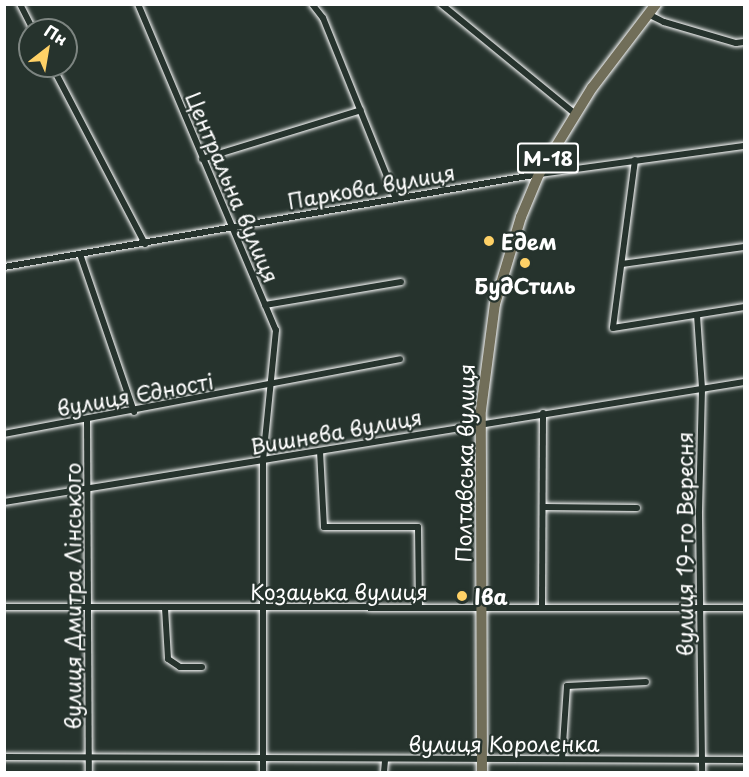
<!DOCTYPE html>
<html>
<head>
<meta charset="utf-8">
<style>
  body { margin:0 }
  #map { position:relative; width:749px; height:777px; overflow:hidden; background:#26332d; font-family:"Playpen Sans",sans-serif }
  div>[style] { position:absolute }
  .roads { filter:drop-shadow(0 0 2px #fff) drop-shadow(0 0 2px #fff) }
  .street>* { height:6px; margin:-3px; padding:0 3px; transform-origin:3px; border-radius:3px; background:#26332d }
  .highway>* { height:10px; margin:-5px; padding:0 5px; transform-origin:5px; border-radius:5px; background:#716e59 }
  .dots>* { width:16px; height:16px; translate:-50% -50%; box-sizing:border-box; border:3px solid #26332d; border-radius:50% }
  span { translate:-50% -50%; white-space:nowrap; text-align:center; line-height:1.15; -webkit-text-stroke:4.5px #26332d; paint-order:stroke }
  .shield-label span { padding:2px 4px; background:#26332d; border:2px solid; border-radius:4px; -webkit-text-stroke-width:0 }
  .shield-label { font-size:20px; color:#fff; font-weight:700 }
  .street-label { font-size:21px; color:#fff }
  .poi-label { font-size:21px; color:#fff; font-weight:700 }
  .left { translate:0 -50%; text-align:left }
  .frame { position:absolute; inset:0; border:6px solid #fff; pointer-events:none }
  .north { position:absolute; left:18px; top:18px; width:60px; height:60px; box-sizing:border-box; background:#26332d; border:2px solid #7d8581; border-radius:50%; rotate:31deg; font-size:16px; font-weight:700; line-height:24px; text-align:center; color:#fff }
  .north::after { content:''; display:block; margin:auto; width:21px; height:27px; background:#ffd166; clip-path:polygon(50% 0,100% 100%,50% 72%,0 100%) }
</style>
</head>
<body>
<div id="map">
  <div class="roads">
    <div class="street">
      <div style="left:20px;top:4px;width:29px;rotate:63deg"></div>
      <div style="left:138px;top:4px;width:354px;rotate:67.1deg"></div>
      <div style="left:276px;top:330px;width:132px;rotate:95.7deg"></div>
      <div style="left:263px;top:461px;width:311px;rotate:90deg"></div>
      <div style="left:312px;top:4px;width:18px;rotate:52deg"></div>
      <div style="left:323px;top:18px;width:195px;rotate:68deg"></div>
      <div style="left:441px;top:4px;width:172px;rotate:39.3deg"></div>
      <div style="left:648px;top:14px;width:18px;rotate:27deg"></div>
      <div style="left:664px;top:22px;width:75px;rotate:16.3deg"></div>
      <div style="left:736px;top:43px;width:8px;rotate:-7deg"></div>
      <div style="left:52px;top:66px;width:201px;rotate:62.4deg"></div>
      <div style="left:202px;top:159px;width:166px;rotate:-17.1deg"></div>
      <div style="left:635px;top:160px;width:169px;rotate:97.5deg"></div>
      <div style="left:613px;top:328px;width:133px;rotate:-9.1deg"></div>
      <div style="left:80px;top:254px;width:167px;rotate:71.1deg"></div>
      <div style="left:622px;top:264px;width:123px;rotate:-7.9deg"></div>
      <div style="left:4px;top:267px;width:543px;rotate:-9.86deg"></div>
      <div style="left:539px;top:174px;width:207px;rotate:-7.8deg"></div>
      <div style="left:265px;top:305px;width:138px;rotate:-9.6deg"></div>
      <div style="left:697px;top:315px;width:74px;rotate:86.1deg"></div>
      <div style="left:702px;top:389px;width:126px;rotate:91.4deg"></div>
      <div style="left:699px;top:515px;width:257px;rotate:89.3deg"></div>
      <div style="left:87px;top:420px;width:352px;rotate:89.7deg"></div>
      <div style="left:4px;top:434px;width:403px;rotate:-10.7deg"></div>
      <div style="left:320px;top:451px;width:76px;rotate:87deg"></div>
      <div style="left:324px;top:527px;width:94px"></div>
      <div style="left:418px;top:527px;width:81px;rotate:89.3deg"></div>
      <div style="left:4px;top:502px;width:750px;rotate:-9.21deg"></div>
      <div style="left:544px;top:507px;width:93px;rotate:0.6deg"></div>
      <div style="left:4px;top:607px;width:740px;rotate:0.08deg"></div>
      <div style="left:542px;top:607px;width:194px;rotate:-89.7deg"></div>
      <div style="left:165px;top:608px;width:51px;rotate:86.6deg"></div>
      <div style="left:168px;top:659px;width:14px;rotate:34deg"></div>
      <div style="left:180px;top:667px;width:22px"></div>
      <div style="left:4px;top:757px;width:740px;rotate:0.23deg"></div>
      <div style="left:562px;top:759px;width:73px;rotate:-86.1deg"></div>
      <div style="left:567px;top:686px;width:79px;rotate:-2.9deg"></div>
      <div style="left:384px;top:772px;width:12px;rotate:-85deg"></div>
    </div>
    <div class="highway">
      <div style="left:482px;top:772px;width:362px;rotate:-90.2deg"></div>
      <div style="left:481px;top:410px;width:107px;rotate:-82.5deg"></div>
      <div style="left:495px;top:304px;width:91px;rotate:-73.4deg"></div>
      <div style="left:521px;top:217px;width:47px;rotate:-67.3deg"></div>
      <div style="left:539px;top:174px;width:101px;rotate:-58.4deg"></div>
      <div style="left:592px;top:88px;width:106px;rotate:-52.7deg"></div>
    </div>
  </div>
  <div class="dots">
    <div style="left:489px;top:241px;background:#ffd166"></div>
    <div style="left:525px;top:263px;background:#ffd166"></div>
    <div style="left:462px;top:596px;background:#ffd166"></div>
  </div>
  <div class="shield-label">
    <span style="left:548px;top:158px">М-18</span>
  </div>
  <div class="street-label">
    <span style="left:371px;top:186px;rotate:-10deg">Паркова вулиця</span>
    <span style="left:233px;top:187px;rotate:67deg">Центральна вулиця</span>
    <span style="left:135px;top:394px;rotate:-10deg">вулиця Єдності</span>
    <span style="left:336px;top:431px;rotate:-10deg">Вишнева вулиця</span>
    <span style="left:464px;top:463px;rotate:-89deg">Полтавська вулиця</span>
    <span style="left:684px;top:544px;rotate:-90deg">вулиця 19-го Вересня</span>
    <span style="left:339px;top:591px">Козацька вулиця</span>
    <span style="left:72px;top:596px;rotate:-90deg">вулиця Дмитра Лінського</span>
    <span style="left:504px;top:743px">вулиця Короленка</span>
  </div>
  <div class="poi-label">
    <span class="left" style="left:501px;top:241px">Едем</span>
    <span style="left:525px;top:285px">БудСтиль</span>
    <span class="left" style="left:474px;top:596px">Іва</span>
  </div>
  <div class="frame"></div>
  <div class="north">Пн</div>
</div>
</body>
</html>
